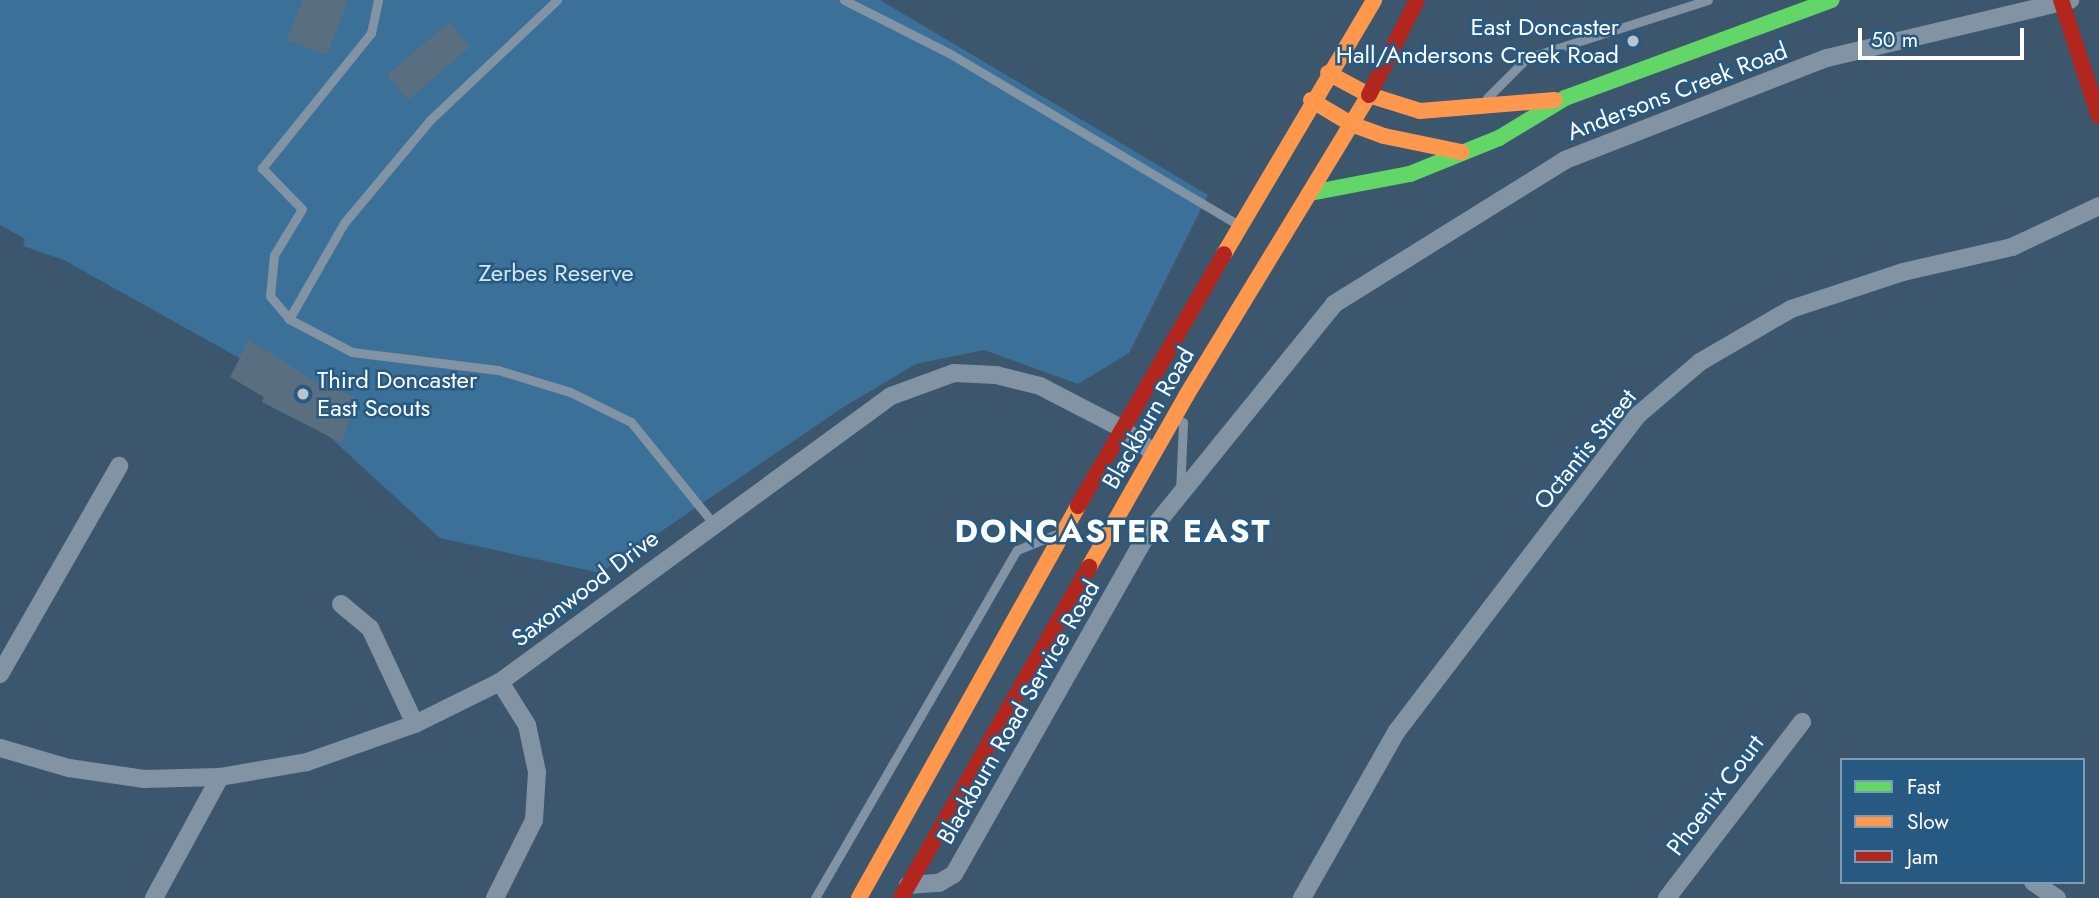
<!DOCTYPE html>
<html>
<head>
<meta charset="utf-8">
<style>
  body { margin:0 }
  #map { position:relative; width:2099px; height:898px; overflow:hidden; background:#3c576d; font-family:Jost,sans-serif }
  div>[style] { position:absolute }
  .green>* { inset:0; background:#3b7098 }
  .building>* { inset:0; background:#596f80 }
  .lane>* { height:9px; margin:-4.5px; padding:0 4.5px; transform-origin:4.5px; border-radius:4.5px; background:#8293a3 }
  .street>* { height:18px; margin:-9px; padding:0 9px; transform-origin:9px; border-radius:9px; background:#8293a3 }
  .fast>* { height:16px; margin:-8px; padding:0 8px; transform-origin:8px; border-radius:8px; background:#63d668 }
  .slow>* { height:16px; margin:-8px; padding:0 8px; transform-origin:8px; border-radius:8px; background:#ff974d }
  .jam>* { height:16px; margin:-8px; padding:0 8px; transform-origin:8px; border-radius:8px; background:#b3261e }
  .dots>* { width:19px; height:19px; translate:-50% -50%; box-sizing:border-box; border:4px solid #275a82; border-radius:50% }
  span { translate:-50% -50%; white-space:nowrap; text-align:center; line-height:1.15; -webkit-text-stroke:5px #275a82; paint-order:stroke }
  .poi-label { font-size:24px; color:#fff }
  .right { translate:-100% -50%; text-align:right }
  .left { translate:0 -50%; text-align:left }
  .street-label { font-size:24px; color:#fff }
  .park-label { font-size:24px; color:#d2e7f5 }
  .district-label { font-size:32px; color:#fff; font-weight:700; letter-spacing:2px }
  .legend { position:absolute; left:1840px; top:758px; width:245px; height:126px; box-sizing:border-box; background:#275a82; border:2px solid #7d9cb4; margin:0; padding:9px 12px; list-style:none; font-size:21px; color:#fff }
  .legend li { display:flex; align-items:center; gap:14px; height:35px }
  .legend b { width:35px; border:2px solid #7d9cb4 }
  .scale { position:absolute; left:1858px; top:28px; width:166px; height:32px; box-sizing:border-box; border:4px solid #fff; border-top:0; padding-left:9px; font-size:21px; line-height:24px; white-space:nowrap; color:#fff; -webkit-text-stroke:5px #275a82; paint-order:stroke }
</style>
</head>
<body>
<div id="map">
  <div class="green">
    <div style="clip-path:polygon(0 0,880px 0,1208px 195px,1129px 353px,1078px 384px,984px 350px,916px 364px,845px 406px,600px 573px,440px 538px,250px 364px,64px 260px,23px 246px,25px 239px,0 225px)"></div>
  </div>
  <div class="building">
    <div style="clip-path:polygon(303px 0,348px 0,327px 55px,287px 40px)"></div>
    <div style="clip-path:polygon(449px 22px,470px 47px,408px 100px,387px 75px)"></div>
    <div style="clip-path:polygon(249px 340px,330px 391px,333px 386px,356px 399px,342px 443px,262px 402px,264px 397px,230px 377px)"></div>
  </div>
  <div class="lane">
    <div style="left:378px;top:0;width:34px;rotate:102deg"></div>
    <div style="left:371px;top:33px;width:174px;rotate:128.9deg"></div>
    <div style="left:262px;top:168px;width:57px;rotate:45.7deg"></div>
    <div style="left:302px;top:209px;width:54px;rotate:121.3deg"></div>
    <div style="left:274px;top:255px;width:41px;rotate:95.6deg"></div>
    <div style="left:270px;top:296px;width:30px;rotate:50deg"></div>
    <div style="left:289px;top:319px;width:71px;rotate:27.6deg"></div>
    <div style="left:352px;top:352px;width:147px;rotate:7deg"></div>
    <div style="left:498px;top:370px;width:75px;rotate:17deg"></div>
    <div style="left:570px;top:392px;width:68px;rotate:26.2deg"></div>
    <div style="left:631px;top:422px;width:130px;rotate:50.9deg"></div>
    <div style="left:844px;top:0;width:118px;rotate:26.8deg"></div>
    <div style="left:949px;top:53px;width:335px;rotate:30.7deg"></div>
    <div style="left:1487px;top:98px;width:57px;rotate:-45deg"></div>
    <div style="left:1527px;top:58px;width:190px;rotate:-17.8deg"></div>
    <div style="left:289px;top:319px;width:111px;rotate:-60.2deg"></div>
    <div style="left:344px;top:223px;width:134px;rotate:-50.1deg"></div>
    <div style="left:430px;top:120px;width:175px;rotate:-43.4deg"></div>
    <div style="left:1180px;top:492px;width:70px;rotate:-87.5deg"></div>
    <div style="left:815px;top:898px;width:402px;rotate:-59.9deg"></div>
    <div style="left:1017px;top:550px;width:40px;rotate:-22deg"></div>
  </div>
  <div class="street">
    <div style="left:341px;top:604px;width:38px;rotate:40deg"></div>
    <div style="left:370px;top:628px;width:106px;rotate:64.9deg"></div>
    <div style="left:0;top:674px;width:240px;rotate:-60.2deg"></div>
    <div style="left:0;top:748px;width:72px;rotate:16.2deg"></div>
    <div style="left:69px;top:768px;width:76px;rotate:8.3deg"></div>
    <div style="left:144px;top:779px;width:76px;rotate:-1.5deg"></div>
    <div style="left:220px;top:777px;width:88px;rotate:-9.8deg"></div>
    <div style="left:307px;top:762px;width:114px;rotate:-19.4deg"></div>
    <div style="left:415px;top:724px;width:95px;rotate:-26.3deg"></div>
    <div style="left:500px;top:682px;width:484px;rotate:-36.2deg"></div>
    <div style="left:891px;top:396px;width:67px;rotate:-20.1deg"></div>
    <div style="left:954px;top:373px;width:42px;rotate:2.7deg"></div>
    <div style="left:996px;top:375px;width:45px;rotate:14deg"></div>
    <div style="left:1040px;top:386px;width:91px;rotate:27.4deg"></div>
    <div style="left:1121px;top:428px;width:40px;rotate:37deg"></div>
    <div style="left:2033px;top:882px;width:29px;rotate:34deg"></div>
    <div style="left:908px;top:885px;width:31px;rotate:-4deg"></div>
    <div style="left:939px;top:883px;width:17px;rotate:-31deg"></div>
    <div style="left:954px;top:874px;width:385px;rotate:-60.4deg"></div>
    <div style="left:1144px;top:539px;width:302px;rotate:-51deg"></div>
    <div style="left:1334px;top:304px;width:272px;rotate:-31.9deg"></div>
    <div style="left:1565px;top:160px;width:281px;rotate:-21.3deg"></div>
    <div style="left:1827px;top:58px;width:250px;rotate:-13.4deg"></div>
    <div style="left:154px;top:898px;width:138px;rotate:-61.4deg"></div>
    <div style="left:495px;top:898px;width:87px;rotate:-63.4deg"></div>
    <div style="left:534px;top:820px;width:48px;rotate:-86.4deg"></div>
    <div style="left:537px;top:772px;width:48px;rotate:-102deg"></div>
    <div style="left:527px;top:725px;width:51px;rotate:-122.1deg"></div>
    <div style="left:1302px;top:898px;width:192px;rotate:-60.4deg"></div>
    <div style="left:1397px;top:731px;width:397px;rotate:-52.7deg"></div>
    <div style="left:1638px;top:415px;width:82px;rotate:-40.5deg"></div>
    <div style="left:1700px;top:362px;width:105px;rotate:-30.2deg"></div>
    <div style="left:1791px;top:309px;width:118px;rotate:-18.3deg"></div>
    <div style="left:1903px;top:272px;width:112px;rotate:-12.9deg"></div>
    <div style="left:2012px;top:247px;width:96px;rotate:-25.2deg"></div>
    <div style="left:1667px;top:898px;width:222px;rotate:-52.5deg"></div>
  </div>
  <div class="fast">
    <div style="left:1310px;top:193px;width:102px;rotate:-10.8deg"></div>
    <div style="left:1410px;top:174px;width:96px;rotate:-22deg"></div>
    <div style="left:1499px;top:138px;width:77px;rotate:-31.2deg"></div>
    <div style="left:1565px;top:98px;width:284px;rotate:-20.2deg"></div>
  </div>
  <div class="slow">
    <div style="left:1328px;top:73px;width:47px;rotate:28.2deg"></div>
    <div style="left:1369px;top:95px;width:53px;rotate:17.4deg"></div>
    <div style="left:1420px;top:111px;width:135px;rotate:-4.7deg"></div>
    <div style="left:1311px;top:100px;width:47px;rotate:31deg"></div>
    <div style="left:1351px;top:124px;width:35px;rotate:20deg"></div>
    <div style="left:1384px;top:136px;width:79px;rotate:11.7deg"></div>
    <div style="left:1224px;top:254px;width:295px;rotate:-59.4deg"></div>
    <div style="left:1089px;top:567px;width:197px;rotate:-60.4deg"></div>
    <div style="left:1186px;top:396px;width:352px;rotate:-58.7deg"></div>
    <div style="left:859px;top:898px;width:449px;rotate:-60.8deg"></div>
  </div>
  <div class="jam">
    <div style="left:2061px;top:0;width:122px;rotate:71.9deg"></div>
    <div style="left:1369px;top:95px;width:106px;rotate:-63.2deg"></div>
    <div style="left:1078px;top:506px;width:291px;rotate:-59.9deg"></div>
    <div style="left:901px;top:898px;width:381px;rotate:-60.4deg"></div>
  </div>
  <div class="dots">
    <div style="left:1633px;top:41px;background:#bbc4cc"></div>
    <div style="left:303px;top:394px;background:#bbc4cc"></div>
  </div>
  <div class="poi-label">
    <span class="right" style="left:1619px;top:41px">East Doncaster<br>Hall/Andersons Creek Road</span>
    <span class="left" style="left:317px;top:394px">Third Doncaster<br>East Scouts</span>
  </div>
  <div class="street-label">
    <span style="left:1677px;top:91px;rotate:-21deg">Andersons Creek Road</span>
    <span style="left:1148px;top:418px;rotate:-60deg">Blackburn Road</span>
    <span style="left:1585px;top:449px;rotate:-51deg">Octantis Street</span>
    <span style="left:585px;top:588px;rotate:-37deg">Saxonwood Drive</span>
    <span style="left:1018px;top:712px;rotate:-60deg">Blackburn Road Service Road</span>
    <span style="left:1715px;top:795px;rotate:-53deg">Phoenix Court</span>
  </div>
  <div class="park-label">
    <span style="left:556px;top:273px">Zerbes Reserve</span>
  </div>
  <div class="district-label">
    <span style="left:1113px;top:531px">DONCASTER EAST</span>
  </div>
  <ul class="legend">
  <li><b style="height:9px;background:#63d668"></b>Fast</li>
  <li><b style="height:9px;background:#ff974d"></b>Slow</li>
  <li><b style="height:9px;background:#b3261e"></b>Jam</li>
  </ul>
  <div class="scale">50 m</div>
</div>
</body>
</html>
